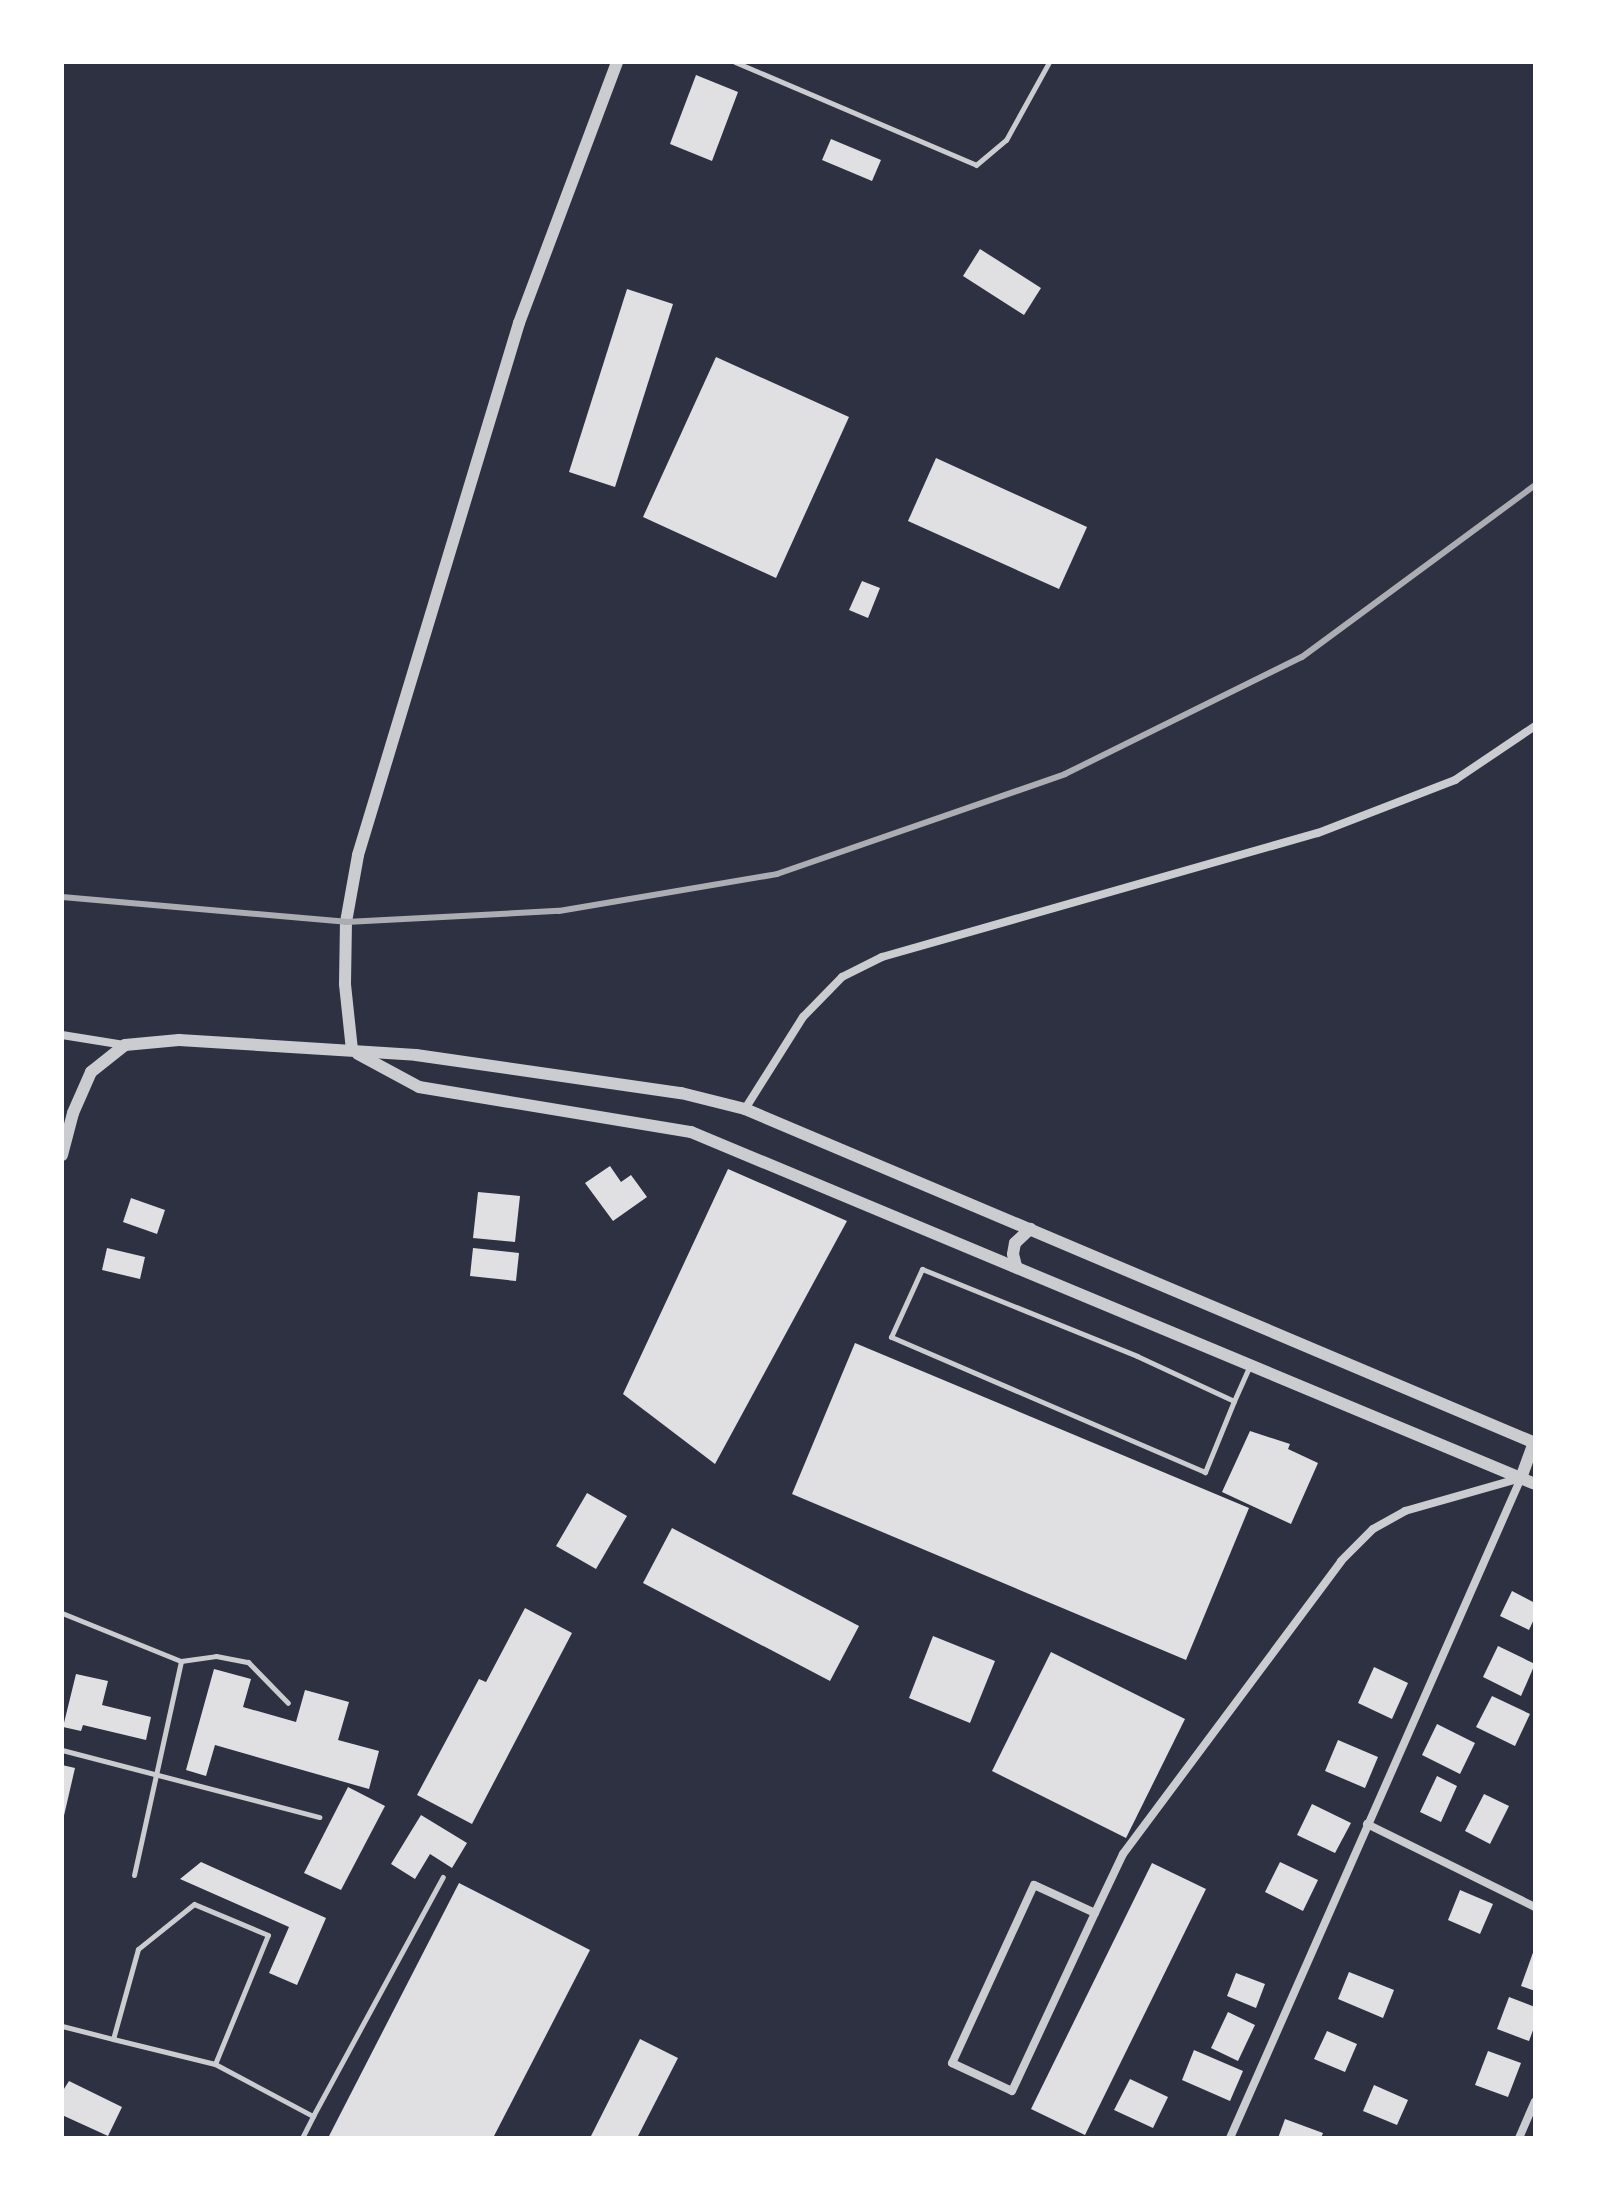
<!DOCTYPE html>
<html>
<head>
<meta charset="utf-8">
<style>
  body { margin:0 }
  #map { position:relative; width:1597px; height:2200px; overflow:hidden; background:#2d3142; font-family:"Fira Sans",sans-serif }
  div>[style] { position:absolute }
  .building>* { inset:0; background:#e0e0e3 }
  .service>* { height:5px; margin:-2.5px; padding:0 2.5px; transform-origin:2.5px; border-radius:2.5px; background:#caccd0 }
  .minor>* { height:8px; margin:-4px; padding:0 4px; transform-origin:4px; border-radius:4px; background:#caccd0 }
  .tertiary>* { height:12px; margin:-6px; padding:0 6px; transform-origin:6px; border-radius:6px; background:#caccd0 }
  .rail>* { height:6px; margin:-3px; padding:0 3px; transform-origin:3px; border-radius:3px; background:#abadb3 }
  span { translate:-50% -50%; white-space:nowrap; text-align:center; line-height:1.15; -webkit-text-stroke:6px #fff; paint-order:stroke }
  .frame { position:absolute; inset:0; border:64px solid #fff; pointer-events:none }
</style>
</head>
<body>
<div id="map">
  <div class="building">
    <div style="clip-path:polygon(696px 75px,738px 92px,712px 161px,670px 144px)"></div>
    <div style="clip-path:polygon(831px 139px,881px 160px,872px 181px,822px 160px)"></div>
    <div style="clip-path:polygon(980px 249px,1041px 288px,1024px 315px,963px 276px)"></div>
    <div style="clip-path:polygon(627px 289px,673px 304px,615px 487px,569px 472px)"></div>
    <div style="clip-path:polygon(716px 357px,849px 417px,776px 578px,643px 517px)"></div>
    <div style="clip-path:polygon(936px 458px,1087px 527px,1059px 589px,908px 521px)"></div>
    <div style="clip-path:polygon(862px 581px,880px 588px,868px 618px,849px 610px)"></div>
    <div style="clip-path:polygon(610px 1166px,621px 1182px,631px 1175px,647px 1197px,613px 1221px,585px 1183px)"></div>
    <div style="clip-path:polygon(728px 1169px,847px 1221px,715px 1464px,623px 1394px)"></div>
    <div style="clip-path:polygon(478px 1192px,520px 1196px,515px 1242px,473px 1238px)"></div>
    <div style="clip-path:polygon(131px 1198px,165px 1210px,157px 1234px,123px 1222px)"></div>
    <div style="clip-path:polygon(107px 1248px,145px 1257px,140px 1279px,102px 1270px)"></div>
    <div style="clip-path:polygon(473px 1248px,519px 1253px,516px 1281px,470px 1276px)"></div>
    <div style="clip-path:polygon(855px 1343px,1249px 1508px,1186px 1660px,792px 1494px)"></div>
    <div style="clip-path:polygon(1250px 1431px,1290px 1444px,1288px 1449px,1318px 1463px,1291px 1524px,1222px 1492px)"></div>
    <div style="clip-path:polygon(587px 1493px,627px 1516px,596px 1569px,556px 1546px)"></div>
    <div style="clip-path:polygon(672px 1528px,859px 1626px,830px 1681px,643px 1583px)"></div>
    <div style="clip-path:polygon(1512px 1591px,1535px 1603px,1535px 1617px,1529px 1630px,1500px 1616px)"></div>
    <div style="clip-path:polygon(525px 1608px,572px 1633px,472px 1824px,417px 1795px,479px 1679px,486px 1682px)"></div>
    <div style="clip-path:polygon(933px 1636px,995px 1661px,970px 1723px,909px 1698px)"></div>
    <div style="clip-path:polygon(1498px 1646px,1535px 1664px,1521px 1696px,1483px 1677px)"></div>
    <div style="clip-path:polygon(1051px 1652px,1185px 1719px,1126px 1838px,992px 1771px)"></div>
    <div style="clip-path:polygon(1374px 1667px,1408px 1683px,1392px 1719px,1358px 1703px)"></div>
    <div style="clip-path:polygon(214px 1669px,251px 1679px,243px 1707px,296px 1722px,305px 1690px,349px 1702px,338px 1740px,379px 1751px,369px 1789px,215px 1745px,206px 1776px,186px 1770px)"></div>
    <div style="clip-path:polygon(76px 1674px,108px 1681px,102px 1705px,151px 1717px,146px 1740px,83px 1725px,81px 1731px,63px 1727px)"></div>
    <div style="clip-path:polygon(1492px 1696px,1530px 1714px,1515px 1746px,1476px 1727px)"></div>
    <div style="clip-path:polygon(1437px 1724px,1475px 1743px,1460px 1774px,1422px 1755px)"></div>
    <div style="clip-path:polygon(1338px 1740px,1378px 1757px,1365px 1788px,1325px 1771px)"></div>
    <div style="clip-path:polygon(62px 1765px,75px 1768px,63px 1820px,62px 1820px)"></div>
    <div style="clip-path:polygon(1437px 1776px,1457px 1786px,1441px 1822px,1420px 1812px)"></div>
    <div style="clip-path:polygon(348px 1787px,385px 1806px,341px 1890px,304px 1873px)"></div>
    <div style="clip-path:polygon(1484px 1794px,1509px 1806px,1490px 1844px,1465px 1831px)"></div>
    <div style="clip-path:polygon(1312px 1804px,1351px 1823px,1335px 1853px,1297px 1835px)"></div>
    <div style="clip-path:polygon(421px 1815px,467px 1843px,452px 1868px,430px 1854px,415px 1879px,391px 1864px)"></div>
    <div style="clip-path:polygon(201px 1862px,326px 1918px,297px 1985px,269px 1973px,289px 1927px,180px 1879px)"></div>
    <div style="clip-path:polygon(1280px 1862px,1318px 1880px,1303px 1911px,1265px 1892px)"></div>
    <div style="clip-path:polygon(1152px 1863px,1206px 1889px,1085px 2135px,1031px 2109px)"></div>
    <div style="clip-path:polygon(459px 1883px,590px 1950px,493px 2138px,328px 2138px)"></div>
    <div style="clip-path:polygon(1460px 1890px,1493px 1904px,1480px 1934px,1448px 1920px)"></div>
    <div style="clip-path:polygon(1535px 1947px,1535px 1991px,1521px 1986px)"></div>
    <div style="clip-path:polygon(1349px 1972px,1394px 1990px,1383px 2018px,1338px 1999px)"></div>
    <div style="clip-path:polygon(1236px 1973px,1265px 1984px,1256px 2008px,1227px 1996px)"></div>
    <div style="clip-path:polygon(1509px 1997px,1535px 2007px,1535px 2025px,1529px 2041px,1497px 2029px)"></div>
    <div style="clip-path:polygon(1228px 2012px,1255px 2025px,1238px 2061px,1211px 2048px)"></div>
    <div style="clip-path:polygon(1327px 2031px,1357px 2044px,1345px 2072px,1314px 2059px)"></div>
    <div style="clip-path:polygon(640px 2039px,678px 2058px,637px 2138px,590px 2138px)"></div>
    <div style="clip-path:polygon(1194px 2050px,1243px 2071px,1230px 2101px,1182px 2080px)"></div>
    <div style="clip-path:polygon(1488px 2051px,1521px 2063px,1508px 2097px,1475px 2085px)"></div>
    <div style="clip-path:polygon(1130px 2079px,1168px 2097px,1153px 2128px,1114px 2110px)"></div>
    <div style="clip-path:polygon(69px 2081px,122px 2107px,108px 2136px,62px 2115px,62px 2092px)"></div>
    <div style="clip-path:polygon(1374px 2085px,1408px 2100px,1397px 2125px,1363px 2111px)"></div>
    <div style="clip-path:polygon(1285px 2119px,1323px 2133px,1321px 2138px,1278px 2138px)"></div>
  </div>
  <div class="service">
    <div style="left:735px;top:62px;width:262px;rotate:23.1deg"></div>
    <div style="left:976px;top:165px;width:39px;rotate:-40deg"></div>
    <div style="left:1006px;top:140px;width:89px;rotate:-61.1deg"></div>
    <div style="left:1234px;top:1401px;width:77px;rotate:112.2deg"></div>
    <div style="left:1205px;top:1472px;width:342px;rotate:-156.7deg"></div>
    <div style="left:891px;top:1337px;width:75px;rotate:-65.5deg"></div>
    <div style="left:922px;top:1269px;width:232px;rotate:22deg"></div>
    <div style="left:1137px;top:1356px;width:107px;rotate:24.9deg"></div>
    <div style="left:1234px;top:1401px;width:39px;rotate:-66deg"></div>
    <div style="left:62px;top:1613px;width:128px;rotate:22deg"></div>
    <div style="left:181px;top:1661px;width:35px;rotate:-8deg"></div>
    <div style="left:216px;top:1656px;width:33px;rotate:11deg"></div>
    <div style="left:248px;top:1662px;width:57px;rotate:45.7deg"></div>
    <div style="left:62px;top:1750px;width:266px;rotate:14.6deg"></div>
    <div style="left:134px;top:1875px;width:219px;rotate:-77.6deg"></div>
    <div style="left:62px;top:2026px;width:53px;rotate:14.3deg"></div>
    <div style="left:113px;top:2039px;width:105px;rotate:13.8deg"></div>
    <div style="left:215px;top:2064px;width:139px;rotate:-67.7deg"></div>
    <div style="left:268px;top:1935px;width:80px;rotate:-157.3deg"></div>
    <div style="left:194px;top:1904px;width:72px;rotate:141.2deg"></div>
    <div style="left:138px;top:1949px;width:93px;rotate:105.5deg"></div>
    <div style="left:215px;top:2064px;width:111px;rotate:28deg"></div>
    <div style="left:313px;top:2116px;width:272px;rotate:-61.5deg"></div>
    <div style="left:302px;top:2138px;width:25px;rotate:-63deg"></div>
  </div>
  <div class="minor">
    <div style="left:62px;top:1035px;width:63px;rotate:9.2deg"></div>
    <div style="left:745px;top:1109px;width:109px;rotate:-57.8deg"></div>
    <div style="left:803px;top:1017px;width:56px;rotate:-45.7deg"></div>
    <div style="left:842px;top:977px;width:45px;rotate:-26.6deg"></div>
    <div style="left:882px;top:957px;width:453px;rotate:-15.9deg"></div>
    <div style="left:1318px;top:833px;width:147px;rotate:-21.1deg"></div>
    <div style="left:1455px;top:780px;width:97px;rotate:-34deg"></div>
    <div style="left:1367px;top:1824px;width:187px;rotate:26.3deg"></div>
    <div style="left:1095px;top:1913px;width:67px;rotate:-155.3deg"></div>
    <div style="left:1034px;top:1885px;width:196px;rotate:114.7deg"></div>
    <div style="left:952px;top:2063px;width:66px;rotate:25deg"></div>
    <div style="left:1012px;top:2091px;width:196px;rotate:-65deg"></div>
    <div style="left:1095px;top:1913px;width:65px;rotate:-64.6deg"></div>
    <div style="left:1123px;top:1854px;width:365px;rotate:-53.3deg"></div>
    <div style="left:1341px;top:1561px;width:45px;rotate:-45deg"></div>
    <div style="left:1373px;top:1529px;width:37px;rotate:-29deg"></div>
    <div style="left:1405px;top:1511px;width:121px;rotate:-15.9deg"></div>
    <div style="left:1521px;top:1478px;width:721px;rotate:113.79deg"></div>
    <div style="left:1519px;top:2138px;width:40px;rotate:-66.6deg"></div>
  </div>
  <div class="tertiary">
    <div style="left:352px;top:1050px;width:66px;rotate:-96.1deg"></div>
    <div style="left:345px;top:984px;width:62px;rotate:-89.1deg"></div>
    <div style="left:346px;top:922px;width:68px;rotate:-79.8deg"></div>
    <div style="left:358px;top:855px;width:556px;rotate:-73.16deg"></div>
    <div style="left:519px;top:323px;width:279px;rotate:-69.4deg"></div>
    <div style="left:358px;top:1054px;width:69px;rotate:28.4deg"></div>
    <div style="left:419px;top:1087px;width:276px;rotate:9.4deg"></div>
    <div style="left:691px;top:1132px;width:914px;rotate:22.64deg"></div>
    <div style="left:62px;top:1155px;width:43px;rotate:-75.3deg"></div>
    <div style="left:73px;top:1113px;width:45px;rotate:-66.3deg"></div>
    <div style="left:91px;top:1072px;width:43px;rotate:-38.5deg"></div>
    <div style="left:125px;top:1045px;width:54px;rotate:-5.3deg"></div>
    <div style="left:179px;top:1040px;width:237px;rotate:3.6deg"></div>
    <div style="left:416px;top:1055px;width:268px;rotate:8.2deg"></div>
    <div style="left:681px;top:1093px;width:66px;rotate:14deg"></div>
    <div style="left:745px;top:1109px;width:858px;rotate:22.92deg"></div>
    <div style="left:1016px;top:1266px;width:12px;rotate:-104deg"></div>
    <div style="left:1013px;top:1254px;width:11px;rotate:-80deg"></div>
    <div style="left:1015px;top:1243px;width:21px;rotate:-43deg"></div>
    <div style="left:1521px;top:1478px;width:37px;rotate:-70deg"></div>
  </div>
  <div class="rail">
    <div style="left:62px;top:897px;width:285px;rotate:5deg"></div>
    <div style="left:346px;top:922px;width:213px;rotate:-3deg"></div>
    <div style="left:559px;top:911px;width:221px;rotate:-9.6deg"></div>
    <div style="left:777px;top:874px;width:305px;rotate:-19.1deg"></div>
    <div style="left:1065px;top:774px;width:264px;rotate:-26.3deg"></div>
    <div style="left:1302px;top:657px;width:290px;rotate:-36.4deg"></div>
  </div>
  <div class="frame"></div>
</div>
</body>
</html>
